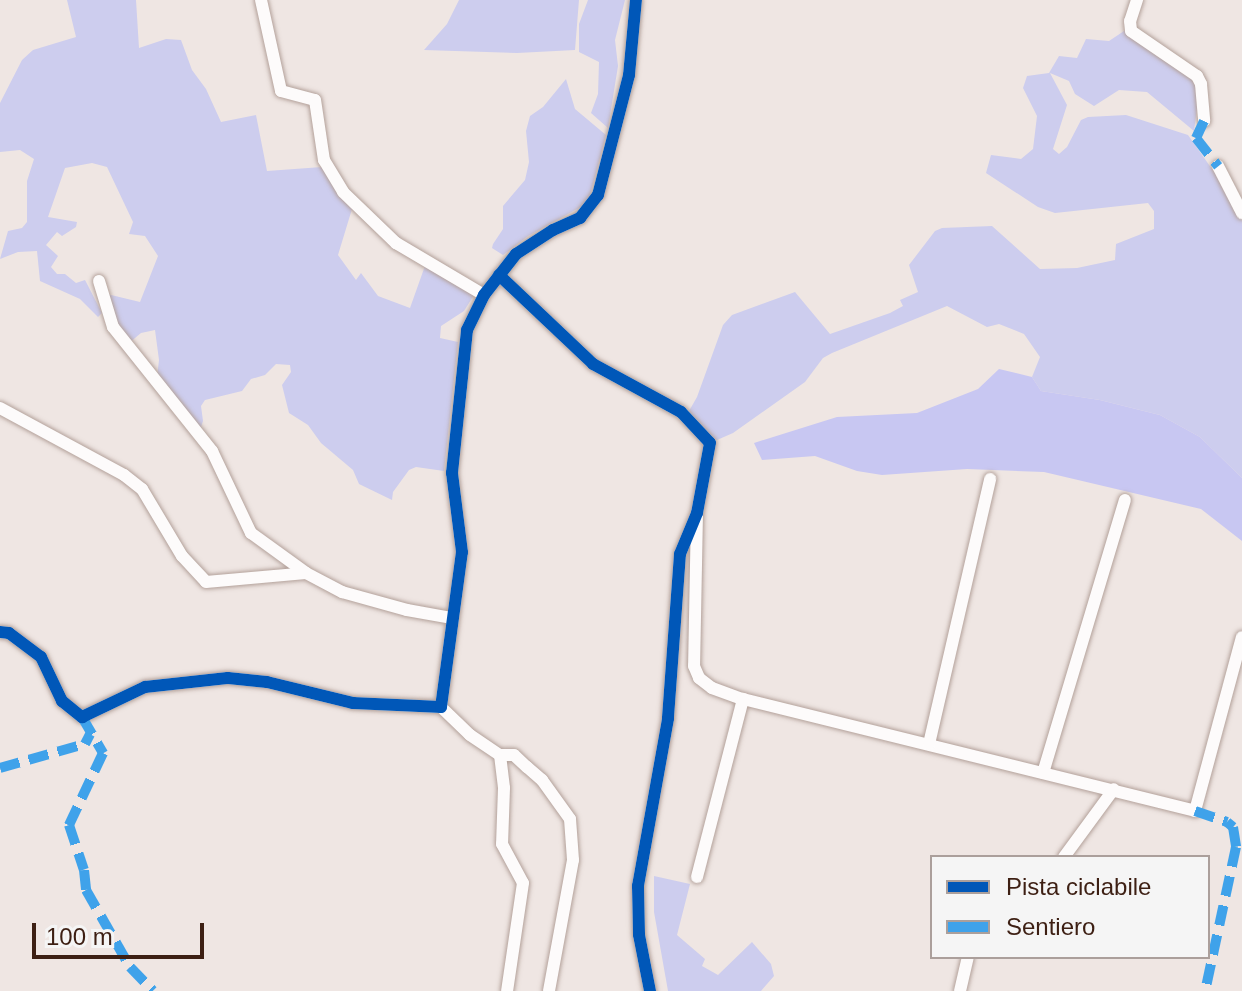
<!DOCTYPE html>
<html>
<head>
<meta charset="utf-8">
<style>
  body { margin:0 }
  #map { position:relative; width:1242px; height:991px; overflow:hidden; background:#efe6e3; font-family:Arial,sans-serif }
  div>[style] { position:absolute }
  .green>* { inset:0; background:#cdcdee }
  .forest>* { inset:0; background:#c8c7f2 }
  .roads { filter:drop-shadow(0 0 2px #b3a19a) drop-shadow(0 0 2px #b3a19a) }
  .minor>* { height:12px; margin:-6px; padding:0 6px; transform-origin:6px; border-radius:6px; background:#fdfbfb }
  .quiet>* { height:10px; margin-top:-5px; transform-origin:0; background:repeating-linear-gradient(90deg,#3fa2ea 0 20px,transparent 0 30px) }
  .cycleway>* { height:12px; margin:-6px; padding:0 6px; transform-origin:6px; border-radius:6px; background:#0057b8 }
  span { translate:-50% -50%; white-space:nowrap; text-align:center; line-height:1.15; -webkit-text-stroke:7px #f5f5f5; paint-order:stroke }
  .legend { position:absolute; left:930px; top:855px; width:280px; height:104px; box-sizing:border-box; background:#f5f5f5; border:2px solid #ab9f9b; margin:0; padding:10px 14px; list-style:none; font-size:24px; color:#3d1f13 }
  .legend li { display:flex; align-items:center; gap:16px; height:40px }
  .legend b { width:40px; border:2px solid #ab9f9b }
  .scale { position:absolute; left:32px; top:923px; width:172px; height:36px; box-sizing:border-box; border:4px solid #3d1f13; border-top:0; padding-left:10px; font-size:24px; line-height:28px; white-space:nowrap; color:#3d1f13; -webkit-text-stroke:6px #f5f5f5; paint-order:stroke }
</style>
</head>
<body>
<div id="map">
  <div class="green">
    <div style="clip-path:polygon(67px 0,136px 0,139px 48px,166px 39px,181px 40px,192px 70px,206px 89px,221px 122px,256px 115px,267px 171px,322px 167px,352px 209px,338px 255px,356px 280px,361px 273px,378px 296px,410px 308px,426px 263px,474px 295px,464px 311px,441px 326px,440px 338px,458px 342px,444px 471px,416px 467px,409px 470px,393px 492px,392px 500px,359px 484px,353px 470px,321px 443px,308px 425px,289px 413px,282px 385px,291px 372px,290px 365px,276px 364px,265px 375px,251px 379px,242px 391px,205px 400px,201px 406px,203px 421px,200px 430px,157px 377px,159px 360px,155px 330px,141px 333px,129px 343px,115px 323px,107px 294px,140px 302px,158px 256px,145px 236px,129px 234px,133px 222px,107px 167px,92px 163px,65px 168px,48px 217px,77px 222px,76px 227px,62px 236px,57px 232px,46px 245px,58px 256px,51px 267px,57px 274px,65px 274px,76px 283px,85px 280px,102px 313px,98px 317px,80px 299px,40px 281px,37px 251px,18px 252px,0 259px,8px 231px,22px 228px,27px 222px,27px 181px,34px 159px,20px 150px,0 152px,0 103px,22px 60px,33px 50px,76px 37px)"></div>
    <div style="clip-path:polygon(459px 0,579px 0,575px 50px,517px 53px,424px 50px,447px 24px)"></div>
    <div style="clip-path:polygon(588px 0,625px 0,615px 40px,618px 66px,608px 128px,591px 113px,598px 94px,599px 62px,579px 52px,579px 24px)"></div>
    <div style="clip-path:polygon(1124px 31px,1189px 74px,1199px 94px,1194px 131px,1147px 92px,1119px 90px,1094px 106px,1075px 94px,1069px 81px,1050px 73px,1067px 105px,1053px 149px,1059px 154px,1067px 147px,1081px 120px,1088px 117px,1126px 115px,1188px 135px,1226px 189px,1242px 221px,1242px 478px,1200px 437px,1160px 415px,1100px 400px,1041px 391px,1032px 377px,1040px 357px,1024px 334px,999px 324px,987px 327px,947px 306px,832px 353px,823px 358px,805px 382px,733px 433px,717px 440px,709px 435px,689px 411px,697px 397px,723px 325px,732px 315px,795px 292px,830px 334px,890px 313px,903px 306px,900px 300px,918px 292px,909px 265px,935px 231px,942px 228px,992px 226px,1040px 269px,1077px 268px,1115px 260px,1116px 244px,1154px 229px,1154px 211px,1148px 203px,1055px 213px,1038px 207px,986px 173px,991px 155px,1021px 159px,1033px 149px,1037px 116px,1023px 88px,1027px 76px,1049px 73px,1059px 56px,1077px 58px,1086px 39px,1109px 41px)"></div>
    <div style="clip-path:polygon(566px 79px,575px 109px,606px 135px,590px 195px,586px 204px,528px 236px,503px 255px,492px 248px,493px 244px,503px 229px,503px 206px,525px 180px,529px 162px,526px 131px,530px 116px,543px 107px)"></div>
    <div style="clip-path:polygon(654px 876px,690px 884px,677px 935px,705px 959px,702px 966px,718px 975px,752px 942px,771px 964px,774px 976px,761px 991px,668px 991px,654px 912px)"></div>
  </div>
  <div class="forest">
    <div style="clip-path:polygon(999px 369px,1032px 377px,1041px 391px,1100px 400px,1160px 415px,1200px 437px,1242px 478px,1242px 541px,1201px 509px,1044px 472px,967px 469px,882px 475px,857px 471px,815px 456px,762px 460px,754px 443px,837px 417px,917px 413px,978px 389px)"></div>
  </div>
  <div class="roads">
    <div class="minor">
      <div style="left:261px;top:0;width:93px;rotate:77.6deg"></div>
      <div style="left:281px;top:91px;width:35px;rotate:15deg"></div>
      <div style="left:315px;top:100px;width:61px;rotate:81.5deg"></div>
      <div style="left:324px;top:160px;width:37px;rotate:59deg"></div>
      <div style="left:343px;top:192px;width:74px;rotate:43.9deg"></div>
      <div style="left:396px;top:243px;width:102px;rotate:30.6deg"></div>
      <div style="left:1137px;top:0;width:22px;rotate:108deg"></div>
      <div style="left:1130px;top:21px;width:10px;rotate:84deg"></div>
      <div style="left:1131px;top:31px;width:80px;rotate:34.3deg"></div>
      <div style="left:1197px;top:76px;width:9px;rotate:63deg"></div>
      <div style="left:1201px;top:84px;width:37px;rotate:85deg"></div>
      <div style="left:1218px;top:166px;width:53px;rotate:62.9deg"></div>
      <div style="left:499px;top:275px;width:129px;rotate:43.4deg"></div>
      <div style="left:593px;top:364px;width:100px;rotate:28.6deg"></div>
      <div style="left:681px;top:412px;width:42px;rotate:46.9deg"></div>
      <div style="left:710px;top:443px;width:71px;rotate:100.5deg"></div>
      <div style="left:697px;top:513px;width:44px;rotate:112.5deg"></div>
      <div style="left:680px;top:554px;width:165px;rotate:94.2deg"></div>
      <div style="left:668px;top:719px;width:170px;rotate:100.2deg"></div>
      <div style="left:638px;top:886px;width:49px;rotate:88.8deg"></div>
      <div style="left:639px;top:935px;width:57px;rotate:78.9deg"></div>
      <div style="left:99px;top:281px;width:48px;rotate:73.1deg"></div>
      <div style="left:113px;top:327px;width:159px;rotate:51.4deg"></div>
      <div style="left:212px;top:451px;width:91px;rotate:64.6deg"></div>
      <div style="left:251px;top:533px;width:68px;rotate:36deg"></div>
      <div style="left:306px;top:573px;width:41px;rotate:27.8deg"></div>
      <div style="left:342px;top:592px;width:67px;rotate:15.5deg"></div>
      <div style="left:407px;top:610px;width:46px;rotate:10.1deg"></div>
      <div style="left:0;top:408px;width:141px;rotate:28.4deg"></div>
      <div style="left:124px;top:475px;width:23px;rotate:38deg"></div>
      <div style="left:142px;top:489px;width:78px;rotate:59.2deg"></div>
      <div style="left:182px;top:556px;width:35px;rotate:47deg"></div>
      <div style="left:206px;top:582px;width:100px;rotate:-5.1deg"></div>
      <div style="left:697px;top:513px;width:153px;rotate:91.1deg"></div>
      <div style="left:694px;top:666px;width:13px;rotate:67deg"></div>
      <div style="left:699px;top:678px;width:16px;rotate:38deg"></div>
      <div style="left:712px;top:688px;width:33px;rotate:20deg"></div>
      <div style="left:743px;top:699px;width:466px;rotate:13.9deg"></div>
      <div style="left:1195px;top:811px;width:180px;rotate:-74.9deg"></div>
      <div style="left:0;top:632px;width:9px;rotate:6deg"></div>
      <div style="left:9px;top:633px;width:40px;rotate:37deg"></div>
      <div style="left:41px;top:657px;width:49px;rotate:64.5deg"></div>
      <div style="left:62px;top:701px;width:26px;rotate:39deg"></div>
      <div style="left:82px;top:717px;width:70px;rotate:-25.5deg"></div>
      <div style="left:145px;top:687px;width:83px;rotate:-6.2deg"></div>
      <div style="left:228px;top:678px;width:39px;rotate:6deg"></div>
      <div style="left:267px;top:682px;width:89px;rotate:13.7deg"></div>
      <div style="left:353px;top:703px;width:88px;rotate:2.6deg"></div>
      <div style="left:441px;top:707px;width:40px;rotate:44deg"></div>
      <div style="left:470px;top:735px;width:36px;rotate:34deg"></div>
      <div style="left:500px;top:755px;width:33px;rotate:83deg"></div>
      <div style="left:504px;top:788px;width:56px;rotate:92deg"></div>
      <div style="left:502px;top:844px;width:44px;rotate:61.7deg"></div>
      <div style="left:523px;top:883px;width:109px;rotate:98.4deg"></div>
      <div style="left:441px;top:707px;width:156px;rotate:-82.3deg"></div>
      <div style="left:462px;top:552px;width:80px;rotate:-97.2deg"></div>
      <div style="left:452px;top:473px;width:144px;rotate:-84deg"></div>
      <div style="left:467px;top:330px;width:39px;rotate:-64deg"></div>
      <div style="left:484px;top:295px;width:52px;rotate:-52deg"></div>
      <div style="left:516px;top:254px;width:44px;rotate:-33deg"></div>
      <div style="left:553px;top:230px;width:30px;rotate:-24deg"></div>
      <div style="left:580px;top:218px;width:29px;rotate:-52deg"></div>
      <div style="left:598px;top:195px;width:124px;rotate:-75.5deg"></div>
      <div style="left:629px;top:75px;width:75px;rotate:-84.7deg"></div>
      <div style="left:929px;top:744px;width:272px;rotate:-77deg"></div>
      <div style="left:500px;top:755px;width:14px"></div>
      <div style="left:514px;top:755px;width:18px;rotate:43deg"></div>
      <div style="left:527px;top:767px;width:20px;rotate:41deg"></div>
      <div style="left:542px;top:780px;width:48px;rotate:54.3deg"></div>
      <div style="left:570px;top:819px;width:41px;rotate:85.8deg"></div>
      <div style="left:573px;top:860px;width:133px;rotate:100.4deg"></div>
      <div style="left:1043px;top:773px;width:285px;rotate:-73.3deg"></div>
      <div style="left:1064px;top:857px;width:84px;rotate:-53.7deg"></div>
      <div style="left:697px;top:877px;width:184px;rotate:-75.5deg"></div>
      <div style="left:960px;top:991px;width:35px;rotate:-77deg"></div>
    </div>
  </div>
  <div class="quiet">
    <div style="left:1204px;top:121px;width:19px;rotate:115deg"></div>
    <div style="left:1196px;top:138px;width:36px;rotate:52deg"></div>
    <div style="left:82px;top:717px;width:42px;rotate:59.7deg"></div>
    <div style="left:103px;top:753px;width:80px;rotate:115.3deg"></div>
    <div style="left:69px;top:825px;width:47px;rotate:71.6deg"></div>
    <div style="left:84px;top:870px;width:20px;rotate:84deg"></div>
    <div style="left:86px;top:890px;width:89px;rotate:60.3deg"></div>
    <div style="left:130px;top:967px;width:33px;rotate:46deg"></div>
    <div style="left:0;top:768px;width:88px;rotate:-15.8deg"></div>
    <div style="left:85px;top:744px;width:11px;rotate:-63deg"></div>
    <div style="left:1195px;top:811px;width:34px;rotate:19deg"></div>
    <div style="left:1227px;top:822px;width:8px;rotate:40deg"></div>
    <div style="left:1233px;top:827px;width:20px;rotate:81deg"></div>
    <div style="left:1236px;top:847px;width:147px;rotate:102.1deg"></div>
  </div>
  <div class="cycleway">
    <div style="left:499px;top:275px;width:129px;rotate:43.4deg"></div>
    <div style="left:593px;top:364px;width:100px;rotate:28.6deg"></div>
    <div style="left:681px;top:412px;width:42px;rotate:46.9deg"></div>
    <div style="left:710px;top:443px;width:71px;rotate:100.5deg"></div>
    <div style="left:697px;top:513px;width:44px;rotate:112.5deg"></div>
    <div style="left:680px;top:554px;width:165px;rotate:94.2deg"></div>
    <div style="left:668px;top:719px;width:170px;rotate:100.2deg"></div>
    <div style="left:638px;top:886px;width:49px;rotate:88.8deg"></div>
    <div style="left:639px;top:935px;width:57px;rotate:78.9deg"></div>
    <div style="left:0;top:632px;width:9px;rotate:6deg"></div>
    <div style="left:9px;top:633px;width:40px;rotate:37deg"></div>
    <div style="left:41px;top:657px;width:49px;rotate:64.5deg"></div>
    <div style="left:62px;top:701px;width:26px;rotate:39deg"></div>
    <div style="left:82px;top:717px;width:70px;rotate:-25.5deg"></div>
    <div style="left:145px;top:687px;width:83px;rotate:-6.2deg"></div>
    <div style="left:228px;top:678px;width:39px;rotate:6deg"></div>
    <div style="left:267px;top:682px;width:89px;rotate:13.7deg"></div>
    <div style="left:353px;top:703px;width:88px;rotate:2.6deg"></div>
    <div style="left:441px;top:707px;width:156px;rotate:-82.3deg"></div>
    <div style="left:462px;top:552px;width:80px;rotate:-97.2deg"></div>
    <div style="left:452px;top:473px;width:144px;rotate:-84deg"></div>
    <div style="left:467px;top:330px;width:39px;rotate:-64deg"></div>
    <div style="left:484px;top:295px;width:52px;rotate:-52deg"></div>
    <div style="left:516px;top:254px;width:44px;rotate:-33deg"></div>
    <div style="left:553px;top:230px;width:30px;rotate:-24deg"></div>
    <div style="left:580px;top:218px;width:29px;rotate:-52deg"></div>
    <div style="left:598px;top:195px;width:124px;rotate:-75.5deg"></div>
    <div style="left:629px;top:75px;width:75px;rotate:-84.7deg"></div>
  </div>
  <ul class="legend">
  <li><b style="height:10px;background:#0057b8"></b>Pista ciclabile</li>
  <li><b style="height:10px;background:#3fa2ea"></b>Sentiero</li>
  </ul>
  <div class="scale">100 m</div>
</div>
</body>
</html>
